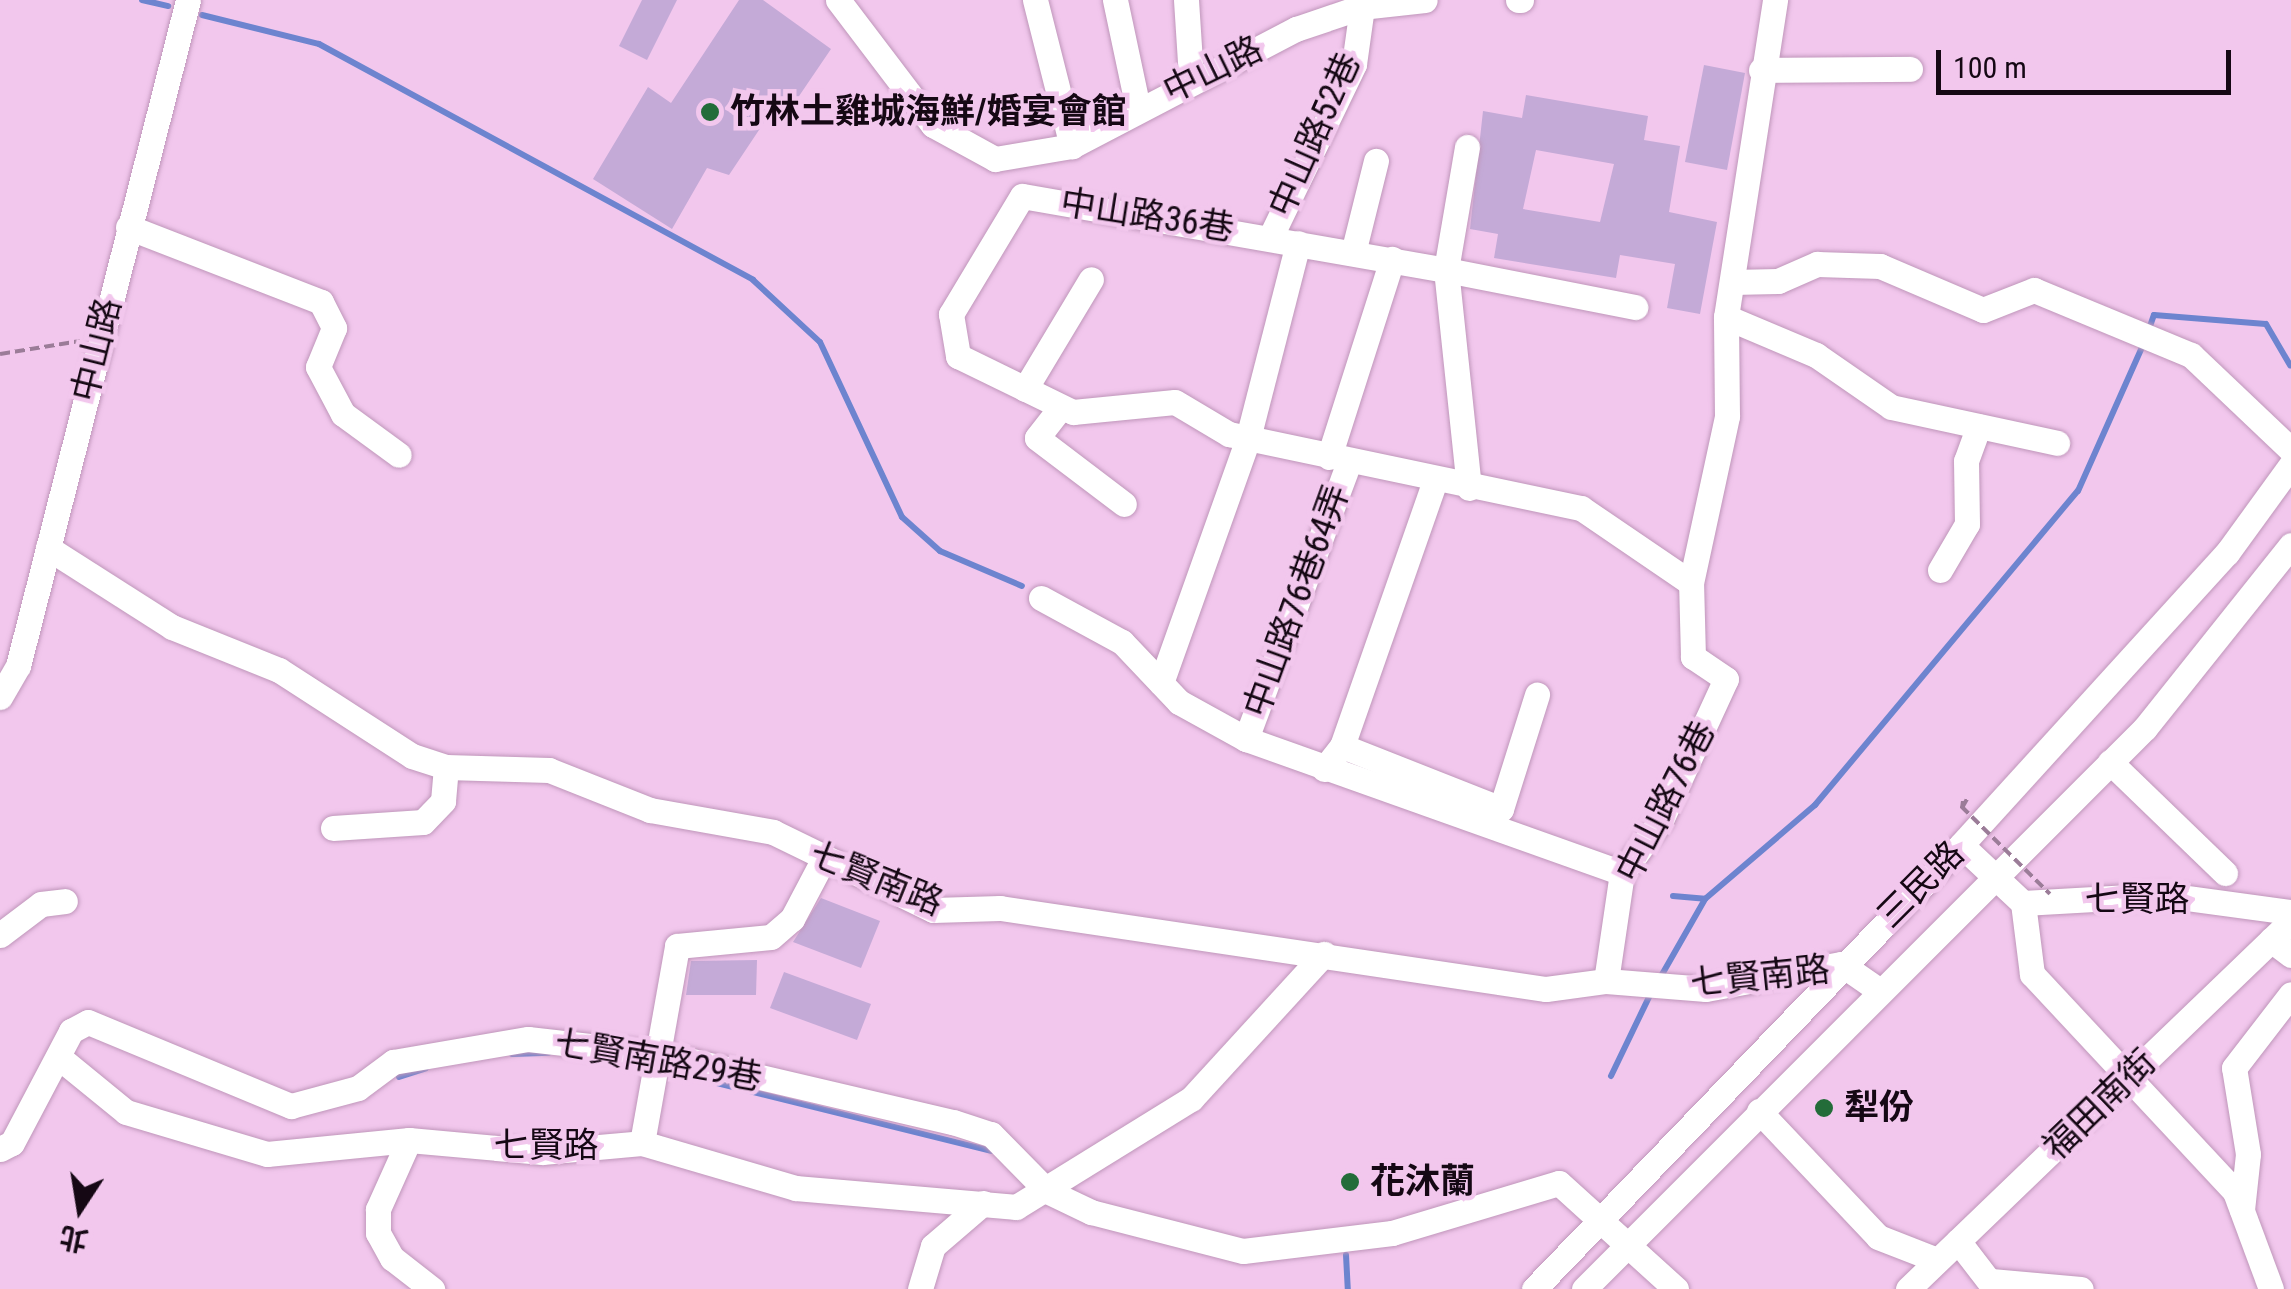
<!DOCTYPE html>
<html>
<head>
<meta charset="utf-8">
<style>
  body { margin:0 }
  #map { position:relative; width:2291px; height:1289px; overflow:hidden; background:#f2c7ed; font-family:"Roboto Condensed","Noto Sans TC",sans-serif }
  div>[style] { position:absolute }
  .stream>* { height:6px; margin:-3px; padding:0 3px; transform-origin:3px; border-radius:3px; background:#6d84cf }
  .building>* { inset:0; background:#c4aad7 }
  .path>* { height:4px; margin-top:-2px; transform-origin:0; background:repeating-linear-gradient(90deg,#9b7c98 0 10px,transparent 0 15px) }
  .roads { filter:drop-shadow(0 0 2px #bf96ba) drop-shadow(0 0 2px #bf96ba) }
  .minor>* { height:25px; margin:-12.5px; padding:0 12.5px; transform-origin:12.5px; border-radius:12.5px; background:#fff }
  .path-bridge>* { height:4px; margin-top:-2px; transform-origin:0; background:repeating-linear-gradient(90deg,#9b7c98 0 10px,transparent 0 15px) }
  .dots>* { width:28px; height:28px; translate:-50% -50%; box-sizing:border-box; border:5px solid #f2c7ed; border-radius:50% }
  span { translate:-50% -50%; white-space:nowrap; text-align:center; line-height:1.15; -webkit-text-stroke:9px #f2c7ed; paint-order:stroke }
  .street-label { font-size:35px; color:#150814 }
  .poi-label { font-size:35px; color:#150814; font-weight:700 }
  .left { translate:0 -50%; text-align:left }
  .north { position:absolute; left:30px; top:1159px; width:100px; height:100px; -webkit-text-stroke:8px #f2c7ed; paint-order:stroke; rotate:192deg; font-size:28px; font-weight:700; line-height:40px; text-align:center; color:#150814 }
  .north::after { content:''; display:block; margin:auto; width:35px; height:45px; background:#150814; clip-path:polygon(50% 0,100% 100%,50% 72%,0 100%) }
  .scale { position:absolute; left:1936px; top:50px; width:295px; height:45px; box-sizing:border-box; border:5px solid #150814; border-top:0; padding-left:12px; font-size:30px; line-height:35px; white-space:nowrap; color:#150814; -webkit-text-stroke:8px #f2c7ed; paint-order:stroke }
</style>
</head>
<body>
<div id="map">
  <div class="stream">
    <div style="left:142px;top:0;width:27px;rotate:13deg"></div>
    <div style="left:202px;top:15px;width:121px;rotate:13.9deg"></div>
    <div style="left:319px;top:44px;width:494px;rotate:28.5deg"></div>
    <div style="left:753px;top:280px;width:91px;rotate:42.8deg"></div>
    <div style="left:820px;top:342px;width:193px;rotate:64.9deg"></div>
    <div style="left:902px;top:517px;width:51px;rotate:41.8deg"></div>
    <div style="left:940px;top:551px;width:89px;rotate:23.1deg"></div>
    <div style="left:2148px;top:332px;width:18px;rotate:-71deg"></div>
    <div style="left:2154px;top:315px;width:112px;rotate:4.6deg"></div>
    <div style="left:2266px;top:324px;width:48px;rotate:59.7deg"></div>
    <div style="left:1673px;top:896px;width:32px;rotate:5deg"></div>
    <div style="left:1705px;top:899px;width:145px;rotate:-40.5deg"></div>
    <div style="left:1815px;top:805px;width:410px;rotate:-50.1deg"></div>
    <div style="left:2078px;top:491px;width:162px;rotate:-66deg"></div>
    <div style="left:1660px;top:978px;width:91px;rotate:-60.3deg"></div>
    <div style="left:512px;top:1054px;width:37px;rotate:-2deg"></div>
    <div style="left:660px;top:1069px;width:341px;rotate:13.9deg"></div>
    <div style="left:1611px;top:1076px;width:92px;rotate:-64.3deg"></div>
    <div style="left:399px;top:1077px;width:28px;rotate:-18deg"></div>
    <div style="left:1346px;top:1255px;width:34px;rotate:87deg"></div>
  </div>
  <div class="building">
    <div style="clip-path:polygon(642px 0,677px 0,647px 60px,619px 46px)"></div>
    <div style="clip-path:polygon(739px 0,763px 0,831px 49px,778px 127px,765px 121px,729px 175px,707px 168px,672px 229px,593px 179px,648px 87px,671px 103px)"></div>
    <div style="clip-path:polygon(1704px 65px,1745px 73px,1727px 170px,1685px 162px)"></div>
    <div style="clip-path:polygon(evenodd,1526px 95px,1648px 116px,1644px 140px,1680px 146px,1669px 212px,1717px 222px,1700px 314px,1667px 308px,1675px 264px,1620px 255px,1616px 278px,1494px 258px,1498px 234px,1470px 229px,1483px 111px,1522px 118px,1526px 95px,1536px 150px,1614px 164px,1600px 222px,1523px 209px,1536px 150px)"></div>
    <div style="clip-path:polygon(821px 898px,880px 921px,861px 968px,793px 942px)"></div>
    <div style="clip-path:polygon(757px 960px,756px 995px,686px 995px,691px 961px)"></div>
    <div style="clip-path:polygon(784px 972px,871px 1004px,857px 1040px,770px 1008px)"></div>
  </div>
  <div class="path">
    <div style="left:0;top:354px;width:81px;rotate:-9.2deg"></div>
    <div style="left:1963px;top:801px;width:7px;rotate:98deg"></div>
    <div style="left:1962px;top:808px;width:10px;rotate:-61deg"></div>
  </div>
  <div class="roads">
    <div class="minor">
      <div style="left:838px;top:0;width:157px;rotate:52.8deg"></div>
      <div style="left:933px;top:125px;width:71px;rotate:28.7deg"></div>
      <div style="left:995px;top:159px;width:78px;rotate:-9.6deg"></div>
      <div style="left:1072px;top:146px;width:253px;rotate:-27.6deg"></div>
      <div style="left:1296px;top:29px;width:69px;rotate:-18.7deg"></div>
      <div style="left:1361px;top:7px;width:64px;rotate:-6.2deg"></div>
      <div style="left:1035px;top:0;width:151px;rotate:75.8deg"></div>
      <div style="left:1115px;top:0;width:110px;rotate:78deg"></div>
      <div style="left:1186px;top:0;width:78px;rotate:86.3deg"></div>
      <div style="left:1518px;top:0;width:3px"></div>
      <div style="left:1761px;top:70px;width:149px;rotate:-0.4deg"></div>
      <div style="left:1467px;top:147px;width:125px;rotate:99.7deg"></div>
      <div style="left:1446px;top:270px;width:430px;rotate:-170.1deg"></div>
      <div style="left:1022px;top:196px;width:138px;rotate:121deg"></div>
      <div style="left:951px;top:314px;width:43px;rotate:80.5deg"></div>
      <div style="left:958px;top:356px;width:128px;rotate:26deg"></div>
      <div style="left:1073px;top:412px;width:102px;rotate:-5.6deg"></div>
      <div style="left:1175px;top:402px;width:63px;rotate:30.7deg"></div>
      <div style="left:1229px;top:434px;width:360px;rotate:11.9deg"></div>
      <div style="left:1581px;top:508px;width:133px;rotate:34.3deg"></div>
      <div style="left:1691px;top:583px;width:171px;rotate:-77.8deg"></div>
      <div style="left:1727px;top:416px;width:99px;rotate:-90.6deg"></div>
      <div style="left:1726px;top:317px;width:321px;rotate:-81.2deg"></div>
      <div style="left:128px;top:227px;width:207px;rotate:21.2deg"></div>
      <div style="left:321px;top:302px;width:29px;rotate:63deg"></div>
      <div style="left:334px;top:328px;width:42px;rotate:112.3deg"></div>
      <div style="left:318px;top:367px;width:53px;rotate:62deg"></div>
      <div style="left:343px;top:414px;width:69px;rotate:36.2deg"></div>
      <div style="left:1271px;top:236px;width:191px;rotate:-64.2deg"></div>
      <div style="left:1354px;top:64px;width:65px;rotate:-82deg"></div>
      <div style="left:1353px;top:253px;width:95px;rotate:-76deg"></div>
      <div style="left:1732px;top:282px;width:46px;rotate:-1.2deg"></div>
      <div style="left:1778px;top:281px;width:43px;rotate:-23.6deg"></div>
      <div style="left:1817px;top:264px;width:63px;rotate:1.8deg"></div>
      <div style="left:1880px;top:266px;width:112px;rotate:23.1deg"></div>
      <div style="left:1983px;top:310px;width:55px;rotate:-21.4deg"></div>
      <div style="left:2034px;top:290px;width:170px;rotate:22.5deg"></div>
      <div style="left:2191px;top:355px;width:138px;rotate:43.5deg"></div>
      <div style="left:1726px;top:317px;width:98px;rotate:22.9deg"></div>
      <div style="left:1816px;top:355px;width:91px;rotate:34.7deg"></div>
      <div style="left:1891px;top:407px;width:170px;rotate:12.2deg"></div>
      <div style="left:1025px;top:389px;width:128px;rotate:-59deg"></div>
      <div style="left:1061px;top:407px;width:39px;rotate:128deg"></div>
      <div style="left:1037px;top:438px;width:109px;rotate:37.2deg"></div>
      <div style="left:1329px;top:457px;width:208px;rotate:-72.3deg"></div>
      <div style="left:1469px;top:488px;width:219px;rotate:-96deg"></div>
      <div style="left:1446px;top:270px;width:193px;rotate:11.1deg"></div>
      <div style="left:48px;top:548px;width:147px;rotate:32.5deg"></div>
      <div style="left:172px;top:627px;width:115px;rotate:21.9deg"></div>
      <div style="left:279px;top:670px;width:158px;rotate:32.9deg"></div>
      <div style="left:412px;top:756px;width:36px;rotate:18deg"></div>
      <div style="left:446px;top:767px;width:103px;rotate:1.7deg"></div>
      <div style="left:549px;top:770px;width:109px;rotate:21.6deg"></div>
      <div style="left:650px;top:810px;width:125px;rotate:10.1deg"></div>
      <div style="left:773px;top:832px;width:178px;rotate:26deg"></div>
      <div style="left:933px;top:910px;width:67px;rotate:-1.7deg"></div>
      <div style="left:1000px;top:908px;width:552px;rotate:8.44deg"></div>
      <div style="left:1546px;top:989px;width:61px;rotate:-7.6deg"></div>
      <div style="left:1606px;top:981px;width:100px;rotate:4.6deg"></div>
      <div style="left:1706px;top:989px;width:137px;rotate:-10.5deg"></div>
      <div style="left:1841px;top:964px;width:47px;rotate:34.7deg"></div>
      <div style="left:1940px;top:570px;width:53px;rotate:-59.6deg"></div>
      <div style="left:1967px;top:524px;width:63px;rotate:-90.9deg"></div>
      <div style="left:1966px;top:461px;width:37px;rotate:-70deg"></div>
      <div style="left:1041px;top:598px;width:92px;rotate:28.5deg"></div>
      <div style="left:1122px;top:642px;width:83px;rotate:46.5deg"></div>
      <div style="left:1179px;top:702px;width:77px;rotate:28.9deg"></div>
      <div style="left:1246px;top:739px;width:399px;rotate:19.6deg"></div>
      <div style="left:1161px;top:683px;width:260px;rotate:-70.4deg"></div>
      <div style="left:1248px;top:438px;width:201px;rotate:-75.6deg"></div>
      <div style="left:0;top:697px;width:36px;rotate:-60deg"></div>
      <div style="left:18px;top:666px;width:687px;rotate:-75.68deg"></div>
      <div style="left:1246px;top:739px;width:296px;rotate:-69.6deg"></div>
      <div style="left:1342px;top:746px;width:171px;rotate:21.6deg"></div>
      <div style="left:1501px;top:809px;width:120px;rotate:-72.5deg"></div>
      <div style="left:2110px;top:762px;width:160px;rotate:44deg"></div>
      <div style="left:1324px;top:769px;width:29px;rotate:-52deg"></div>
      <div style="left:1342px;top:746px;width:281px;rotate:-70.7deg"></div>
      <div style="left:333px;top:828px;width:90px;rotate:-3.8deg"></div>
      <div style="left:423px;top:822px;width:29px;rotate:-46deg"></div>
      <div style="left:443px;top:801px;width:34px;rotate:-85deg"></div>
      <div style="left:1961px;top:845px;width:85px;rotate:43.1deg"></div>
      <div style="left:2023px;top:903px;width:72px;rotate:82.8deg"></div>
      <div style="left:2032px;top:974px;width:298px;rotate:47deg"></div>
      <div style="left:2235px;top:1192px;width:103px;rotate:69.6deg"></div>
      <div style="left:2023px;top:903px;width:142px;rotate:-3.2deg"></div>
      <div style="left:2165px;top:895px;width:127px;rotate:7.7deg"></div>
      <div style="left:0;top:935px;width:51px;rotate:-37.1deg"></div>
      <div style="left:41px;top:904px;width:24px;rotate:-7deg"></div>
      <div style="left:2271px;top:940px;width:25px;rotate:37deg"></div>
      <div style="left:1606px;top:981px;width:109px;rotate:-81.6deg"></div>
      <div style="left:1622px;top:873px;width:66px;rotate:-53.7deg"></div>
      <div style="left:1661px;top:820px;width:155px;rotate:-65.3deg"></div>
      <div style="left:1726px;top:679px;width:40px;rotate:-146deg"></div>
      <div style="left:1693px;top:657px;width:74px;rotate:-91.5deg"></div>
      <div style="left:61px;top:1059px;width:84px;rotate:39.2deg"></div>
      <div style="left:126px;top:1112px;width:147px;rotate:16.6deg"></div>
      <div style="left:267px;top:1154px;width:143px;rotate:-5.6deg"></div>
      <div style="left:409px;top:1140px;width:134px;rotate:5.2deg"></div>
      <div style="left:542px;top:1152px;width:100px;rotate:-5.1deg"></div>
      <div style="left:642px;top:1143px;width:160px;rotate:16.3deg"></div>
      <div style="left:796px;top:1188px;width:221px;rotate:4.9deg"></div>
      <div style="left:1016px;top:1207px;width:206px;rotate:-31.7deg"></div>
      <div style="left:1191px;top:1099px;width:197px;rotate:-47.5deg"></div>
      <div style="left:1759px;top:1111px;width:173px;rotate:46.6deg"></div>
      <div style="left:1878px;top:1237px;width:63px;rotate:21.3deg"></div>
      <div style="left:409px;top:1140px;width:76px;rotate:114.2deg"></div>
      <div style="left:378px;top:1209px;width:24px;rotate:90deg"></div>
      <div style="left:378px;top:1233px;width:29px;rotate:61deg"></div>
      <div style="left:392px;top:1258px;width:51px;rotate:37.8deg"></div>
      <div style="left:642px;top:1143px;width:200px;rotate:-79.9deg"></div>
      <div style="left:677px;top:946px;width:94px;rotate:-5.5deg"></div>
      <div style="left:771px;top:937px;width:28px;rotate:-41deg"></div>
      <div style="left:792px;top:919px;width:64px;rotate:-62.2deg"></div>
      <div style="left:0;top:1149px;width:13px;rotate:-27deg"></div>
      <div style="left:12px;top:1143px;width:127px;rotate:-62.2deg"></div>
      <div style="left:71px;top:1031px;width:19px;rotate:-28deg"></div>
      <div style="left:88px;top:1022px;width:220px;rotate:22.5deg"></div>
      <div style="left:291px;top:1106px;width:69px;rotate:-15deg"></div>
      <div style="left:358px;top:1088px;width:44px;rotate:-36.6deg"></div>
      <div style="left:393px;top:1062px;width:137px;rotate:-9.7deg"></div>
      <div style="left:528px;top:1039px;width:135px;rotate:6.4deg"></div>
      <div style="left:662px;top:1054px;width:299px;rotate:13.2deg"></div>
      <div style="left:953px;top:1122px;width:40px;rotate:18deg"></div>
      <div style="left:991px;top:1134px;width:80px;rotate:45.5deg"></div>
      <div style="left:1047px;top:1191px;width:49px;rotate:25.5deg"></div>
      <div style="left:1091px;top:1212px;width:157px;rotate:14.4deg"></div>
      <div style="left:1243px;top:1251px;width:150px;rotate:-6.9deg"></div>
      <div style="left:1392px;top:1233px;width:174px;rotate:-16.7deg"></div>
      <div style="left:1559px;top:1183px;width:158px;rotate:42.2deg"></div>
      <div style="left:2242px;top:1210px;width:56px;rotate:-83.9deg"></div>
      <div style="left:2248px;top:1154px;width:87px;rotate:-99.2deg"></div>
      <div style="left:2234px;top:1068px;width:93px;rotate:-52.4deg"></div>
      <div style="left:1958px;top:1241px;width:61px;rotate:52.4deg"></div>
      <div style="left:1991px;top:1281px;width:90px;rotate:5.1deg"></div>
      <div style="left:920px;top:1289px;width:45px;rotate:-73.2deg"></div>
      <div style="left:933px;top:1246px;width:66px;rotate:-40.7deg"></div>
      <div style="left:1534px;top:1289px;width:616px;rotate:-46.12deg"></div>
      <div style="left:1961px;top:845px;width:395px;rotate:-47.7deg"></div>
      <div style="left:2227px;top:553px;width:109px;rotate:-54deg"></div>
      <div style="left:1584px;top:1289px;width:793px;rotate:-45deg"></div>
      <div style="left:2145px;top:728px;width:234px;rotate:-51.4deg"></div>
      <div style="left:1908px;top:1289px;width:531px;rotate:-43.86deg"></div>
    </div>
  </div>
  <div class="path-bridge">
    <div style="left:1961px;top:806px;width:125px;rotate:44.7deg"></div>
  </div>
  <div class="dots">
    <div style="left:710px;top:112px;background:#236c39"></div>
    <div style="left:1824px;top:1108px;background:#236c39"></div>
    <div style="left:1350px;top:1182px;background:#236c39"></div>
  </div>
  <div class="street-label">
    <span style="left:1213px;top:70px;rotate:-26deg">中山路</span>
    <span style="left:1315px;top:135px;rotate:-66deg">中山路52巷</span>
    <span style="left:1147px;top:216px;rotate:9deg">中山路36巷</span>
    <span style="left:97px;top:350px;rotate:-76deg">中山路</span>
    <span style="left:1297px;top:601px;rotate:-70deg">中山路76巷64弄</span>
    <span style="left:1666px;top:802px;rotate:-63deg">中山路76巷</span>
    <span style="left:876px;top:879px;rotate:22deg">七賢南路</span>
    <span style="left:1921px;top:885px;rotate:-45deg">三民路</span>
    <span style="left:2137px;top:900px">七賢路</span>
    <span style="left:1760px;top:977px;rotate:-6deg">七賢南路</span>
    <span style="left:658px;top:1061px;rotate:10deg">七賢南路29巷</span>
    <span style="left:2100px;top:1105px;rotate:-44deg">福田南街</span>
    <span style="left:546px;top:1146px">七賢路</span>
  </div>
  <div class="poi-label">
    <span class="left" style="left:730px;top:112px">竹林土雞城海鮮/婚宴會館</span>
    <span class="left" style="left:1844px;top:1108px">犁份</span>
    <span class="left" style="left:1370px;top:1182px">花沐蘭</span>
  </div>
  <div class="north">北</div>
  <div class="scale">100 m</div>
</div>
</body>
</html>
